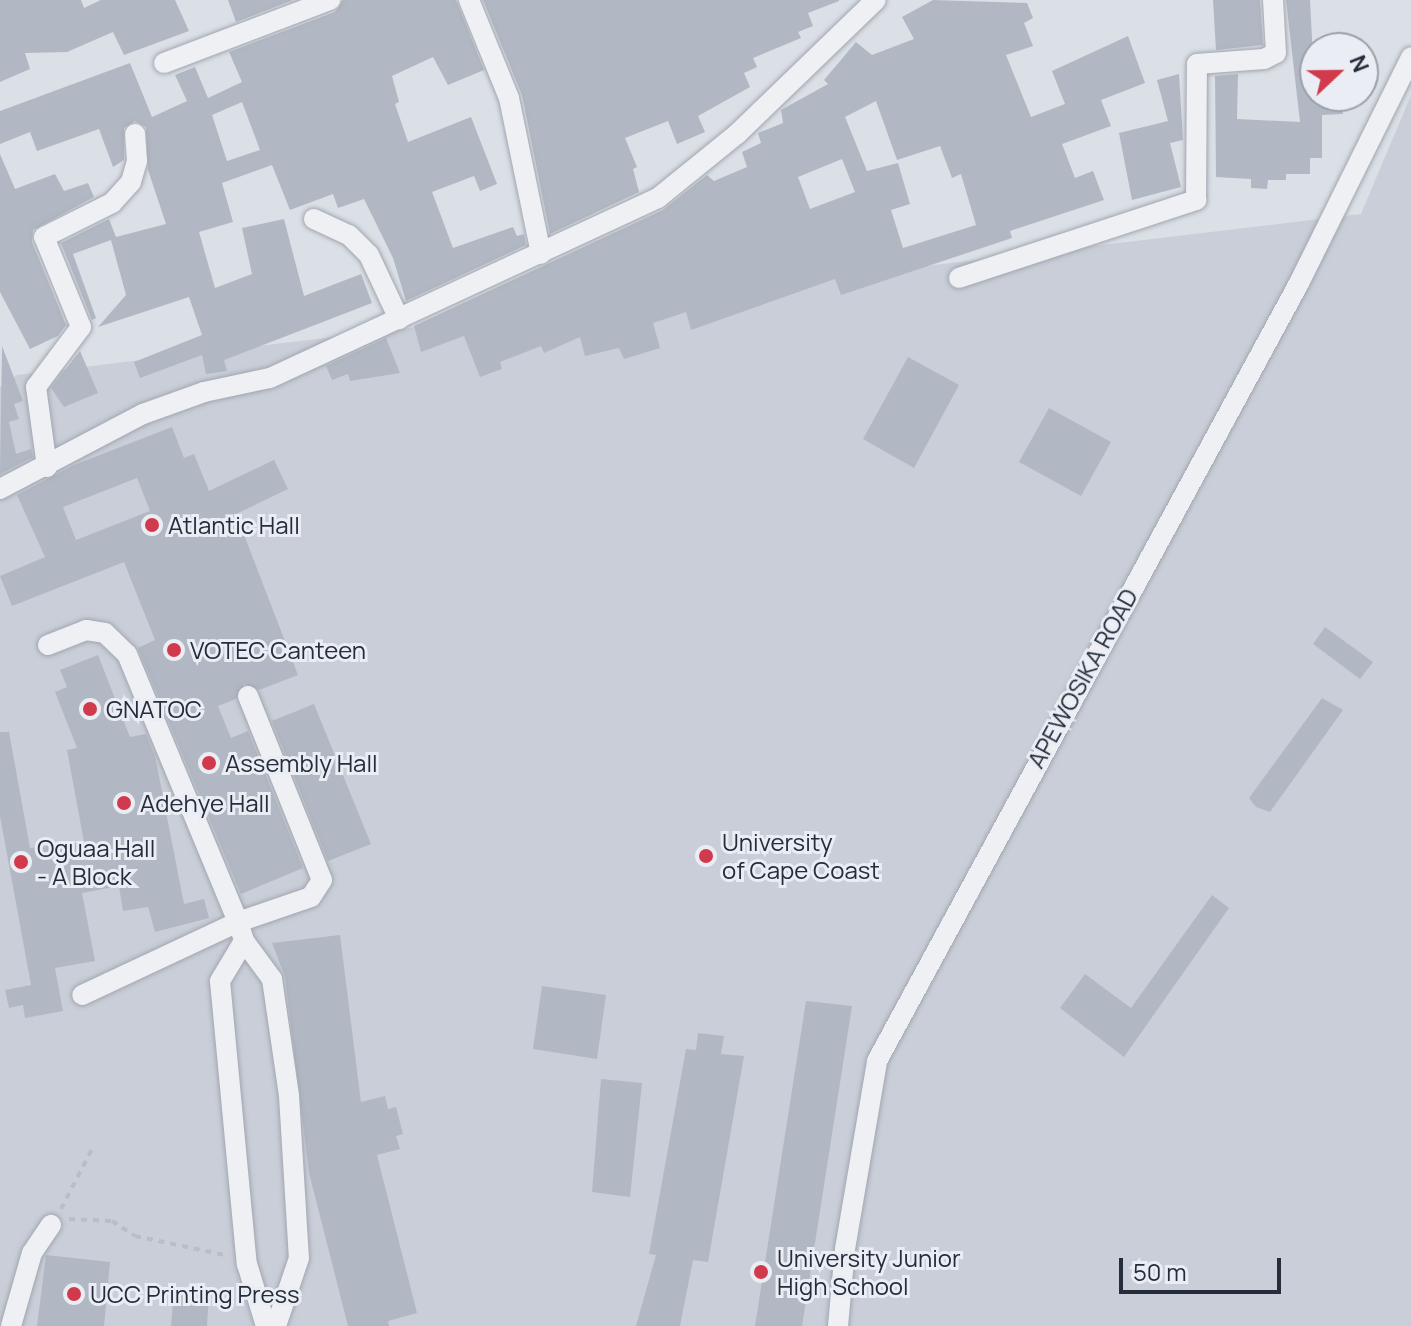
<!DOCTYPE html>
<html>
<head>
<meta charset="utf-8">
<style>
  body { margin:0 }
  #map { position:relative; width:1411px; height:1326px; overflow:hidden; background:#dbdfe6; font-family:Manrope,sans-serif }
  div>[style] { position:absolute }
  .built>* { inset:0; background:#c9ced8 }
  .building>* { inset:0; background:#b2b8c3 }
  .path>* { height:4px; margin-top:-2px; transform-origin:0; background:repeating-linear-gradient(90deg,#babdc4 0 6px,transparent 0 12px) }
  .roads { filter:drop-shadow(0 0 2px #a1a6b0) drop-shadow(0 0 2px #a1a6b0) }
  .minor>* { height:20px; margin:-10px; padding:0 10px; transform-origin:10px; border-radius:10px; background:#eef0f4 }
  .dots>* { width:22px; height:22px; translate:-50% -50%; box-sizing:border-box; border:4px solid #eaeef4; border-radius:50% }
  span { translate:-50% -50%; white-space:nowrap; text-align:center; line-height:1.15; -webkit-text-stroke:6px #eaeef4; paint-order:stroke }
  .poi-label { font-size:24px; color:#252d3c }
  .left { translate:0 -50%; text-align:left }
  .street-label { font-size:24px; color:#252d3c }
  .north { position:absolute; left:1299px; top:32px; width:80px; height:80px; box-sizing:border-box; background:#eaeef4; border:2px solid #9ba1aa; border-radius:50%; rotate:68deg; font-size:22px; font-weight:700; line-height:32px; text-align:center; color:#252d3c }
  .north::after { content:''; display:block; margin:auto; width:28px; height:36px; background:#d13a4d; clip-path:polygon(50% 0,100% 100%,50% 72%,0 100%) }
  .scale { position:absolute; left:1119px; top:1258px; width:162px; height:36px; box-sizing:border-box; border:4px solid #252d3c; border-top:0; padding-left:10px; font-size:24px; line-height:28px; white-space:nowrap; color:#252d3c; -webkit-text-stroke:6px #eaeef4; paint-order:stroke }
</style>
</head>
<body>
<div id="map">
  <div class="built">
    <div style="clip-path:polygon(1411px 95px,1411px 1326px,0 1326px,0 387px,17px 375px,1361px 214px)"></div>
  </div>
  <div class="building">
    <div style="clip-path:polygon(0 0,81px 0,84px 8px,101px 0,175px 0,189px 31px,124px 55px,113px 32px,67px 52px,25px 53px,30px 69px,0 82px)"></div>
    <div style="clip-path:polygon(228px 0,293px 0,236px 22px)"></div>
    <div style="clip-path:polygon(evenodd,343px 0,456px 0,484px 70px,448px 85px,433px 57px,392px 76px,399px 102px,395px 104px,408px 142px,471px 117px,497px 184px,480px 191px,474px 176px,432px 192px,453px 248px,513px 227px,517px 236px,524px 234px,526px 245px,406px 301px,393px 258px,364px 199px,338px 208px,333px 194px,290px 210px,272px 165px,222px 183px,233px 222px,199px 232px,215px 288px,252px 274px,242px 228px,284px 219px,304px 296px,361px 274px,372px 303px,224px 360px,227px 371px,206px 374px,202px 355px,140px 378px,134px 362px,202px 335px,189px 297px,98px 327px,126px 295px,111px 240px,73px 254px,96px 318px,92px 320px,61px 243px,109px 219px,116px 237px,166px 224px,148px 170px,146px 127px,135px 121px,124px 128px,124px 160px,113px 167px,99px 129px,37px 151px,30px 132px,0 144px,0 111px,130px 63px,152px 117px,187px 101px,175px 75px,195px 67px,208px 98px,242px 82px,229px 52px,335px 12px,343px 0,242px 102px,260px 150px,227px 161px,212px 115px,242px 102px)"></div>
    <div style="clip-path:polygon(483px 0,839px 0,839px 1px,808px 13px,813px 26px,798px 32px,801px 38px,753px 58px,757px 67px,744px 73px,750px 87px,698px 116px,705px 132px,677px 144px,668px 121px,625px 138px,637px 167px,633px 169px,639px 192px,550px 234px,522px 95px)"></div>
    <div style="clip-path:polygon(evenodd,933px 0,1027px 3px,1033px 18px,1024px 23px,1033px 46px,1006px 55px,1031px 117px,1065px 104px,1052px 71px,1128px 36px,1145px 83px,1101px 100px,1111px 126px,1062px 144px,1075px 178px,1093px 171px,1104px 200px,1010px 231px,1012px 238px,841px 295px,835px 279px,691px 330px,686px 312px,653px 323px,660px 348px,624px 359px,619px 348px,585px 356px,580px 337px,544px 353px,541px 346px,500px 362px,502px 369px,480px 377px,464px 336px,421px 352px,414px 326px,663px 210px,707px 175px,714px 181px,747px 167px,742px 152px,761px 143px,758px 133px,783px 123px,781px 110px,828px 84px,824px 80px,856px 42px,872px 55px,914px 39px,902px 17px,933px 0,876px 101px,897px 160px,940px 146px,952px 178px,961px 174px,976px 225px,903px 248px,891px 210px,910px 204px,898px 163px,867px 171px,845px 117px,876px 101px,933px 0,842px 159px,855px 192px,810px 209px,798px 177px,842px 159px)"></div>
    <div style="clip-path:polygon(1213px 0,1260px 0,1263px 45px,1216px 50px)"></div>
    <div style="clip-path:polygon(1286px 0,1310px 0,1315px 96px,1342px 96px,1343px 114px,1322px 115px,1322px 158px,1310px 158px,1310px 174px,1286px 174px,1286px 180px,1268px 180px,1267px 189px,1251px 188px,1251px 179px,1216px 177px,1215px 76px,1238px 74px,1237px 119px,1300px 122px)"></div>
    <div style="clip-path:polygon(1179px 74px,1183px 140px,1170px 143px,1181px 187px,1132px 200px,1119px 133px,1168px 121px,1157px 80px)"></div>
    <div style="clip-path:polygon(0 154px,15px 189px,55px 174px,64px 191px,88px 183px,94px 197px,33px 230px,32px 242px,66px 325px,58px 336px,30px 349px,0 292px)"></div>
    <div style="clip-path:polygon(386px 338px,400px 373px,350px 381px,348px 374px,332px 380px,326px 366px)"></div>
    <div style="clip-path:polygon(2px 346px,23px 401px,14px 404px,19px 419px,9px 422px,16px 454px,31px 449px,33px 457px,0 474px)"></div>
    <div style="clip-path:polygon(80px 351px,98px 393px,64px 407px,51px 388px)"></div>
    <div style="clip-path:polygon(908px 357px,959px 385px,914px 468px,863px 439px)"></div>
    <div style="clip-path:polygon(1049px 408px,1111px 442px,1081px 496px,1019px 462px)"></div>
    <div style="clip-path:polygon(evenodd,172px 427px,184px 458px,194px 454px,209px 491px,274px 460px,288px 489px,236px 514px,298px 675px,259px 690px,244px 684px,236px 699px,218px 706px,231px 738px,248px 731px,303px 868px,241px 894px,138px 648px,155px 640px,124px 562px,12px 606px,0 576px,45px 557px,17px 495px,74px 465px,172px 427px,137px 478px,150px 511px,76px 540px,63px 507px,137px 478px)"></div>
    <div style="clip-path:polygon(1325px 627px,1373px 662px,1360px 679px,1313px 644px)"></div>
    <div style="clip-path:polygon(98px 655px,130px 737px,146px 734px,155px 756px,184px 904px,204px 899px,209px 918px,155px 932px,148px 907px,123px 911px,119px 886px,82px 893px,95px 961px,55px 968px,63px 1011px,25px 1018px,23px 1005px,9px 1008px,5px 990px,31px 985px,0 816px,0 732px,9px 732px,30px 848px,84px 842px,67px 750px,77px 748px,55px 692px,67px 687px,60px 670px)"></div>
    <div style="clip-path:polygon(1322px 698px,1343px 710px,1270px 812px,1256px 807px,1249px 798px)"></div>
    <div style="clip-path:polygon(314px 704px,371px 844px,328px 861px,272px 721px)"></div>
    <div style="clip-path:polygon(1212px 895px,1229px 908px,1124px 1057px,1060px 1008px,1085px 974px,1131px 1008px)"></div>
    <div style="clip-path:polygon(340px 935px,361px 1102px,385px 1096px,388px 1109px,396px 1107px,403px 1134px,396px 1136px,400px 1149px,377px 1155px,417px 1313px,388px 1321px,389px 1326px,348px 1326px,309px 1173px,285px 977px,272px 943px)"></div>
    <div style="clip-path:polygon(542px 986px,606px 995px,597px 1059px,533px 1049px)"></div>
    <div style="clip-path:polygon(806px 1001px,852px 1006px,802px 1326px,755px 1326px)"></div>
    <div style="clip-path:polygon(698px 1033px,724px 1036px,721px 1054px,744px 1056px,708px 1262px,693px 1260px,680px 1326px,636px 1326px,656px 1255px,649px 1254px,686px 1049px,696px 1050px)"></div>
    <div style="clip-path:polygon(601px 1079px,642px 1083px,630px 1197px,592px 1192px)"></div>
    <div style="clip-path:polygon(46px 1255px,110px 1262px,104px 1326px,37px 1326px)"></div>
    <div style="clip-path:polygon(174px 1288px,209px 1291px,207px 1326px,171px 1326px)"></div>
  </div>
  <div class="path">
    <div style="left:61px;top:1209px;width:68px;rotate:-62.7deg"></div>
    <div style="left:69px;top:1219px;width:43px;rotate:2.7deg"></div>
    <div style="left:112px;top:1221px;width:27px;rotate:33deg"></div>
    <div style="left:135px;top:1236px;width:92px;rotate:11.9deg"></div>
  </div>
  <div class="roads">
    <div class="minor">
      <div style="left:469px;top:0;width:106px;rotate:67.8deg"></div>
      <div style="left:509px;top:98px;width:159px;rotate:78.4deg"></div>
      <div style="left:164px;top:63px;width:178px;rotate:-20.8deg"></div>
      <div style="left:314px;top:219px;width:38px;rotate:25deg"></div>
      <div style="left:349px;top:235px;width:28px;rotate:45deg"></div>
      <div style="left:369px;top:255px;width:71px;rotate:64.9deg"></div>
      <div style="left:959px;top:278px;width:250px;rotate:-18.2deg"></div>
      <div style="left:1196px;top:200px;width:136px;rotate:-89.6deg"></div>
      <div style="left:1197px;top:64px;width:67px;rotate:-4.3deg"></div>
      <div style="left:1264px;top:59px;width:13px;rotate:-27deg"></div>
      <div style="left:1276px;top:53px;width:53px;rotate:-93.2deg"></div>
      <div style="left:47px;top:467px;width:81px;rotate:-97.8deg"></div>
      <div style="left:36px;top:387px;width:75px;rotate:-53.1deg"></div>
      <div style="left:81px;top:327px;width:97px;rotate:-112.3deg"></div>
      <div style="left:44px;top:237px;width:76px;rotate:-26.6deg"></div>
      <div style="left:112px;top:203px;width:28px;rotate:-48deg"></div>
      <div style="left:131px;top:182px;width:22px;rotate:-74deg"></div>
      <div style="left:137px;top:161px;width:27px;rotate:-94deg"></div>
      <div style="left:0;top:489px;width:161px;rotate:-27.7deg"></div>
      <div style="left:143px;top:414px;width:65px;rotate:-19.8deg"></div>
      <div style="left:204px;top:392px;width:67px;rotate:-12deg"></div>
      <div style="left:270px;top:378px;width:428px;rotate:-24.9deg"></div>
      <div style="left:658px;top:198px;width:102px;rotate:-39deg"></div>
      <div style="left:737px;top:134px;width:193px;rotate:-44deg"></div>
      <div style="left:48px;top:645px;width:41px;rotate:-21.5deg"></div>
      <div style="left:86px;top:630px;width:19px;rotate:9deg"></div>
      <div style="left:105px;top:633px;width:30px;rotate:44deg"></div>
      <div style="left:127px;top:654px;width:290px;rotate:67.5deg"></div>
      <div style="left:238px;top:922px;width:172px;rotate:154.9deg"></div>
      <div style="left:248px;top:696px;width:198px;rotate:68.1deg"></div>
      <div style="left:322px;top:880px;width:20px;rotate:123deg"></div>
      <div style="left:311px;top:897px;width:77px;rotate:161.1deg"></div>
      <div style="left:238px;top:922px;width:20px;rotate:72deg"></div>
      <div style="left:244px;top:941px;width:47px;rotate:53.6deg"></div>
      <div style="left:272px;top:979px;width:118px;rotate:81.7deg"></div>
      <div style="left:289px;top:1096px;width:162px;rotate:86.5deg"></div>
      <div style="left:299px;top:1258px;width:72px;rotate:108.7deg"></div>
      <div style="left:244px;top:941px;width:47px;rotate:121deg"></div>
      <div style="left:220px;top:981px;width:284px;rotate:84.6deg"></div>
      <div style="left:247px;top:1264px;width:65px;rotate:73deg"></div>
      <div style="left:11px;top:1326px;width:76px;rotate:-74deg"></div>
      <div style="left:32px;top:1253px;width:34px;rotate:-56deg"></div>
      <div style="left:838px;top:1326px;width:77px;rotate:-84.8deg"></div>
      <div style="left:845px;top:1249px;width:191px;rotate:-80.3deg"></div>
      <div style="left:877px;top:1061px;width:885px;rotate:-61.52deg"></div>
      <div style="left:1299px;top:283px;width:252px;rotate:-63.6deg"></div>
    </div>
  </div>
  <div class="dots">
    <div style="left:152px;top:525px;background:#d13a4d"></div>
    <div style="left:174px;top:650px;background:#d13a4d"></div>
    <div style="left:90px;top:709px;background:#d13a4d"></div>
    <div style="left:209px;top:763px;background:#d13a4d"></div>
    <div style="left:124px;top:803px;background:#d13a4d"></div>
    <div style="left:706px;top:856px;background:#d13a4d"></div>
    <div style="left:21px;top:862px;background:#d13a4d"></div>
    <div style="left:761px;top:1272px;background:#d13a4d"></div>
    <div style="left:74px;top:1294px;background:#d13a4d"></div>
  </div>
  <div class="poi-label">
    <span class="left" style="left:168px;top:525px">Atlantic Hall</span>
    <span class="left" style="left:190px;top:650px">VOTEC Canteen</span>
    <span class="left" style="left:106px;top:709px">GNATOC</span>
    <span class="left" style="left:225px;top:763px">Assembly Hall</span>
    <span class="left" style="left:140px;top:803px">Adehye Hall</span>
    <span class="left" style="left:722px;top:856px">University<br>of Cape Coast</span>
    <span class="left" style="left:37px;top:862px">Oguaa Hall<br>- A Block</span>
    <span class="left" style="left:777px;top:1272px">University Junior<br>High School</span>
    <span class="left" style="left:90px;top:1294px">UCC Printing Press</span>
  </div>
  <div class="street-label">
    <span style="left:1082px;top:678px;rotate:-61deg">APEWOSIKA ROAD</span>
  </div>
  <div class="north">N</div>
  <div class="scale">50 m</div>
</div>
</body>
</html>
